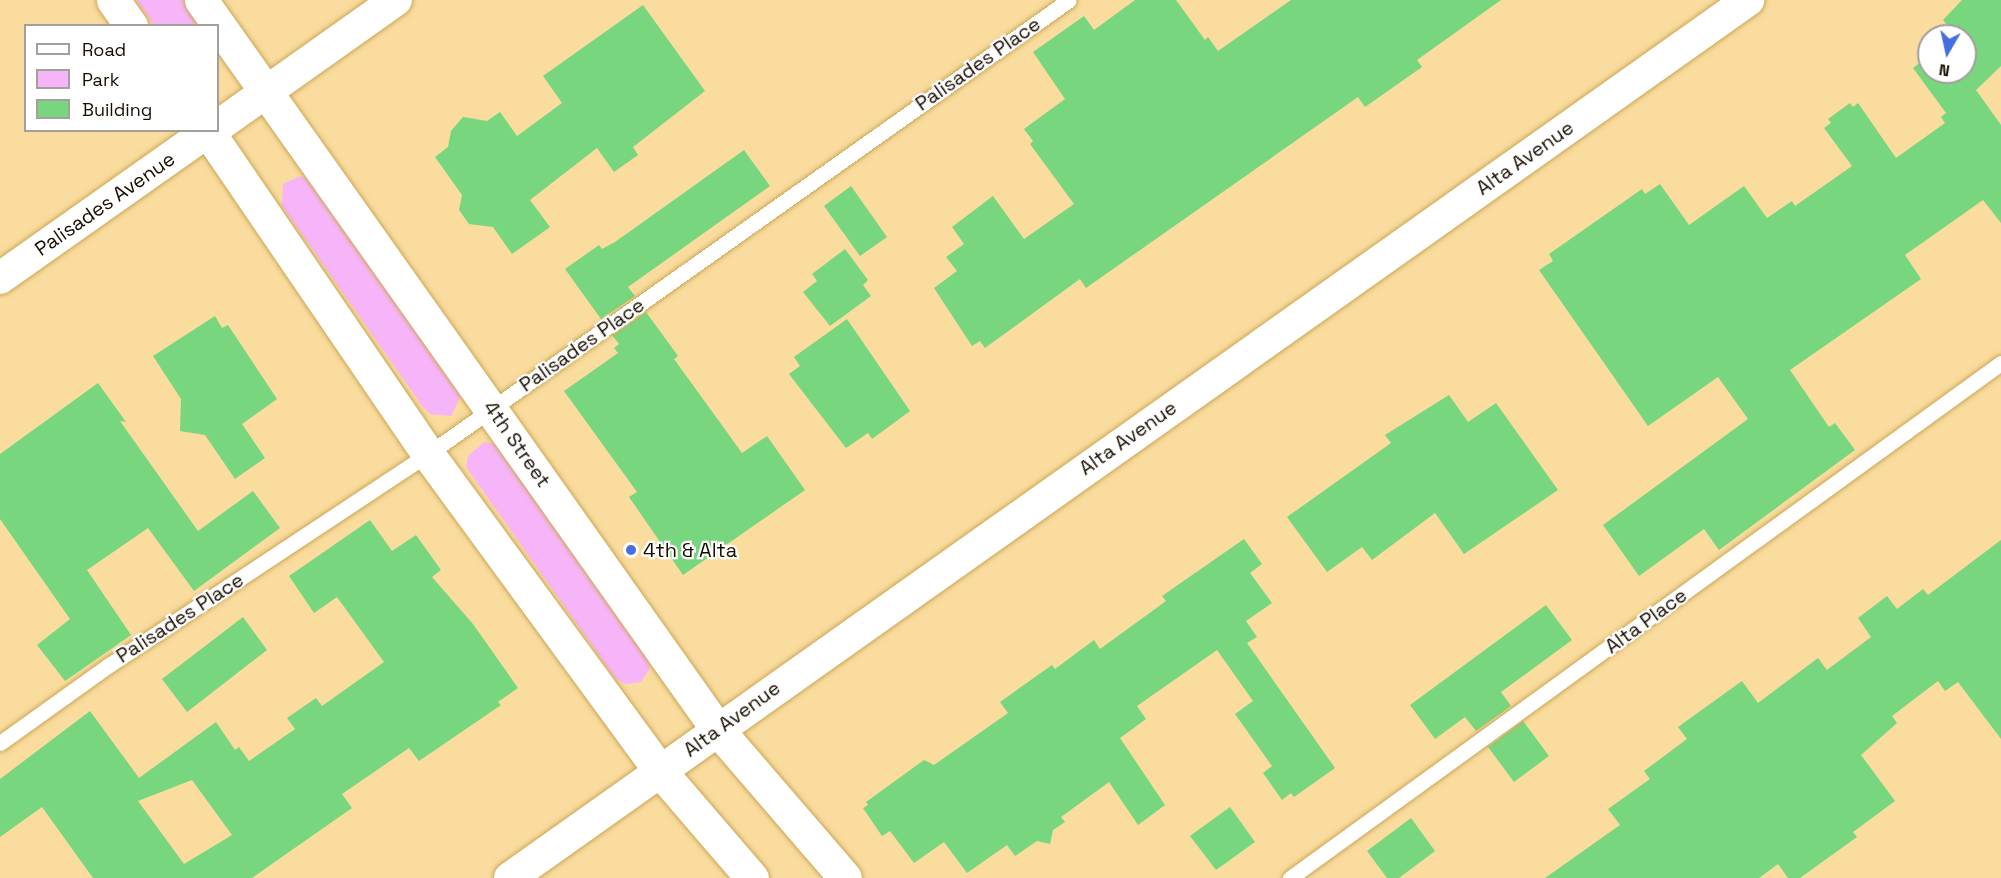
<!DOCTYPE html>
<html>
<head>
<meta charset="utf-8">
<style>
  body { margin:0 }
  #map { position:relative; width:2001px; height:878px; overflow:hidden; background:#f9dc9e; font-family:"Space Grotesk",sans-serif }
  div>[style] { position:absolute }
  .green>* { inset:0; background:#f7b5f9 }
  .building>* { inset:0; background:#78d67f }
  .roads { filter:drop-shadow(0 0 2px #cba758) drop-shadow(0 0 2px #cba758) }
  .service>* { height:15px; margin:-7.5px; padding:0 7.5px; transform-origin:7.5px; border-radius:7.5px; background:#fff }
  .minor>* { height:32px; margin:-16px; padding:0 16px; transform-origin:16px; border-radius:16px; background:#fff }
  .tertiary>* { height:33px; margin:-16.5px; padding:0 16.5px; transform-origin:16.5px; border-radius:16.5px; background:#fff }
  .dots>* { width:16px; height:16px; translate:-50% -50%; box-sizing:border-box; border:3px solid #fff; border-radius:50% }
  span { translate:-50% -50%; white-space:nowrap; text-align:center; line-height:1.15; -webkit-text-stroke:4.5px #fff; paint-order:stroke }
  .street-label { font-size:20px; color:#180e00 }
  .poi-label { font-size:20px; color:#180e00 }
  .left { translate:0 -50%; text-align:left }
  .legend { position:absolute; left:24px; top:24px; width:195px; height:108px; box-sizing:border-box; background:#fff; border:2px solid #a39f99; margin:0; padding:8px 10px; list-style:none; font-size:18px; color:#180e00 }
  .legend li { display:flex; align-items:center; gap:12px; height:30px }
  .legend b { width:30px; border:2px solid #a39f99 }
  .north { position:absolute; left:1917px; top:24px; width:60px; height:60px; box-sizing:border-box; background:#fff; border:2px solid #a39f99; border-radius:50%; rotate:189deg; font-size:16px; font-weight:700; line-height:24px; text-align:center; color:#180e00 }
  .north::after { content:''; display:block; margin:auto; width:21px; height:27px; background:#456fe1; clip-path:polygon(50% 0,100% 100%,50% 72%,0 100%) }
</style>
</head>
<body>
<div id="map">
  <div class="green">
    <div style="clip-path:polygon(136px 0,184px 0,196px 25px,154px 25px)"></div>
    <div style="clip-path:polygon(300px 176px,307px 178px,456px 385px,460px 398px,451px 416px,430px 414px,423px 407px,282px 206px,283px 184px)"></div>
    <div style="clip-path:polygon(484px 442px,495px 444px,648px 658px,650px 668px,641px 682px,625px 684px,615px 678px,466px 467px,468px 456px)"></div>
  </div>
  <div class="building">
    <div style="clip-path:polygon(1135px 0,1176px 0,1205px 40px,1208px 37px,1218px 51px,1291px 0,1501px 0,1417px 60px,1422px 67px,1365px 107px,1358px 97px,1086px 288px,1080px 279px,985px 348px,980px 341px,972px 346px,934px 288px,957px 271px,946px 257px,964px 244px,952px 227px,993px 196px,1024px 239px,1074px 204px,1030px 144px,1033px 141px,1024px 129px,1065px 99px,1033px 52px,1084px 16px,1094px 30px)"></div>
    <div style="clip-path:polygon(1962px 0,2001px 0,2001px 66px,1976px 90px,2001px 125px,2001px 223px,1983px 200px,1905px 255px,1921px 279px,1790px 370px,1829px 427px,1835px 423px,1855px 450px,1719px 550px,1704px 529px,1639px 576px,1603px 525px,1748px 419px,1718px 377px,1648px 426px,1539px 270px,1553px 261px,1549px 254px,1642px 189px,1645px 194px,1660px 184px,1689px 225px,1744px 186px,1767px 218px,1792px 201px,1795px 206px,1852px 166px,1824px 128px,1831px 123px,1828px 119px,1850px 103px,1853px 107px,1858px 103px,1896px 158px,1945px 123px,1941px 117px,1946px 113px,1913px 68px,1929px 56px,1929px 72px,1965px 72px,1965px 36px,1957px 36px,1943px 20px)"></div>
    <div style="clip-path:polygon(643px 5px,705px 91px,633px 147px,638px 155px,614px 172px,597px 148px,530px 200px,550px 227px,512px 254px,493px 227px,469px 224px,459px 210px,462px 195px,435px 157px,448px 147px,451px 131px,463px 117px,487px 121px,500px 112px,517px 136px,562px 103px,543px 76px)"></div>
    <div style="clip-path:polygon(744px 150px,770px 186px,628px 287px,635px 296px,601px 319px,565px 269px,599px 245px,602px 249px,615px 242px)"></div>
    <div style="clip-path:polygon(851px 186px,887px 237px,860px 256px,824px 206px)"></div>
    <div style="clip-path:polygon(845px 249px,868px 280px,863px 285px,871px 296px,830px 326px,803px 292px,817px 281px,812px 274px)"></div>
    <div style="clip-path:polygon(646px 312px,678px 356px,674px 359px,742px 453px,767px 436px,805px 490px,683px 575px,629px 497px,637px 492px,564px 391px,618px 353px,614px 348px,619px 344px,612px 335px)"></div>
    <div style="clip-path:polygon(215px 316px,222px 328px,228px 325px,277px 399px,242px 424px,265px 458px,235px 479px,205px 435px,180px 431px,181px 399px,153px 356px)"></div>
    <div style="clip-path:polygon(847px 319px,910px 411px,872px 439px,868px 433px,846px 448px,789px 374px,800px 366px,794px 357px)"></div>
    <div style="clip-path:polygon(98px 383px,126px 422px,120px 421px,198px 531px,253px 491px,280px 528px,194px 591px,148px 528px,87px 570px,131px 635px,65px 681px,37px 645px,70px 619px,0 519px,0 454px)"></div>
    <div style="clip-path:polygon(1449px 395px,1468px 422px,1496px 403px,1558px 490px,1464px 554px,1435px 513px,1372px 560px,1362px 547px,1327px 572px,1287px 517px,1391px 443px,1385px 435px)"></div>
    <div style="clip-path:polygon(evenodd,370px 520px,392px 551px,416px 535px,441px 570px,432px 577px,473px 624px,518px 688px,498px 702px,501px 705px,419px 761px,409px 748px,342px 794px,352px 808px,252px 878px,93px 878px,42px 807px,0 837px,0 779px,90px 711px,139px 778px,216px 722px,235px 750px,239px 747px,249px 761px,295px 729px,287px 718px,316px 698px,322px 706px,384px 662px,337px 597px,314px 613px,289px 576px,370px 520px,192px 780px,232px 835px,184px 864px,138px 801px,192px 780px)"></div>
    <div style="clip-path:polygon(1244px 539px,1262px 564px,1250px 573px,1272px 603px,1246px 621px,1257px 637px,1247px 643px,1335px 768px,1294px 797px,1291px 793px,1282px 800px,1263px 773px,1272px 766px,1235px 714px,1253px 701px,1217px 650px,1137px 706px,1146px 719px,1120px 738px,1165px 805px,1138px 825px,1109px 782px,1061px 817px,1065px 822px,1053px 830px,1050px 844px,1037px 841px,1015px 856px,1007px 845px,967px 873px,944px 842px,914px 863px,890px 831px,882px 836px,863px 808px,868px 805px,866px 802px,924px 760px,934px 765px,1008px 713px,1000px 702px,1052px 665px,1055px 669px,1094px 640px,1100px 649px,1166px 601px,1162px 596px)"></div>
    <div style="clip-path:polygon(2001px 540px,2001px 739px,1958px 682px,1945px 691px,1938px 681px,1892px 716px,1897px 723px,1861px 755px,1895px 801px,1853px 832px,1857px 837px,1800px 878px,1788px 878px,1778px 864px,1759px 878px,1545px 878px,1620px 825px,1608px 809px,1650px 779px,1644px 771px,1687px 739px,1678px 727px,1742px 681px,1758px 703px,1818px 658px,1827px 670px,1871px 637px,1858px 618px,1887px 596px,1897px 609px,1923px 589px,1928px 595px)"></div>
    <div style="clip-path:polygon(1546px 605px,1572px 640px,1501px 692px,1511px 706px,1476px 731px,1465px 717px,1435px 739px,1410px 705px)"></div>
    <div style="clip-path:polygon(243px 617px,267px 650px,187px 712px,162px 679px)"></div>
    <div style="clip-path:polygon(1523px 721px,1549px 756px,1514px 782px,1488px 747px)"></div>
    <div style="clip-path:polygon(1230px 807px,1255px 842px,1216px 870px,1190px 836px)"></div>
    <div style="clip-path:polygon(1411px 818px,1435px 851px,1399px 878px,1387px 878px,1367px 851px)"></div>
  </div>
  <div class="roads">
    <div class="service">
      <div style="left:0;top:743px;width:134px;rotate:-35.6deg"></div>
      <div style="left:109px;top:665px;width:382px;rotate:-33.5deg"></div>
      <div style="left:428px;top:454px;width:785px;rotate:-35.31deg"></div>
      <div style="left:1290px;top:878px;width:878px;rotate:-35.92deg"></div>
    </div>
    <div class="minor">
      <div style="left:218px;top:126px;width:218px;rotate:-35.3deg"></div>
      <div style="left:0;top:278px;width:257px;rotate:-35.2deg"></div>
      <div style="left:510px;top:878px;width:1518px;rotate:-35.34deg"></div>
    </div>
    <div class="tertiary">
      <div style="left:113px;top:0;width:32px;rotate:55deg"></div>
      <div style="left:201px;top:0;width:893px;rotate:54.71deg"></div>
      <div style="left:717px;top:729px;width:196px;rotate:49.3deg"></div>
      <div style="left:207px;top:130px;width:392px;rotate:55.7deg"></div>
      <div style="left:428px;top:454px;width:393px;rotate:53.8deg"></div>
      <div style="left:660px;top:771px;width:141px;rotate:49.3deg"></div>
    </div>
  </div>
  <div class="dots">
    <div style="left:631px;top:550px;background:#456fe1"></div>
  </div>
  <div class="street-label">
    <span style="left:978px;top:64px;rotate:-35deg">Palisades Place</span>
    <span style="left:1525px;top:158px;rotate:-35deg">Alta Avenue</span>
    <span style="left:105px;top:204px;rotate:-35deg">Palisades Avenue</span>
    <span style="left:582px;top:345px;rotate:-35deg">Palisades Place</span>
    <span style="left:1128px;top:438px;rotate:-35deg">Alta Avenue</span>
    <span style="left:517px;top:444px;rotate:55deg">4th Street</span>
    <span style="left:180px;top:618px;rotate:-33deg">Palisades Place</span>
    <span style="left:1646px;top:621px;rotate:-36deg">Alta Place</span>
    <span style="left:732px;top:719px;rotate:-36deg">Alta Avenue</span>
  </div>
  <div class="poi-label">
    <span class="left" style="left:643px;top:550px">4th &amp; Alta</span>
  </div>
  <ul class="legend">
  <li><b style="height:8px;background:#fff"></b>Road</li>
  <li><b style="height:16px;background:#f7b5f9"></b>Park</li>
  <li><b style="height:16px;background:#78d67f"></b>Building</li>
  </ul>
  <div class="north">N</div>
</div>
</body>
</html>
